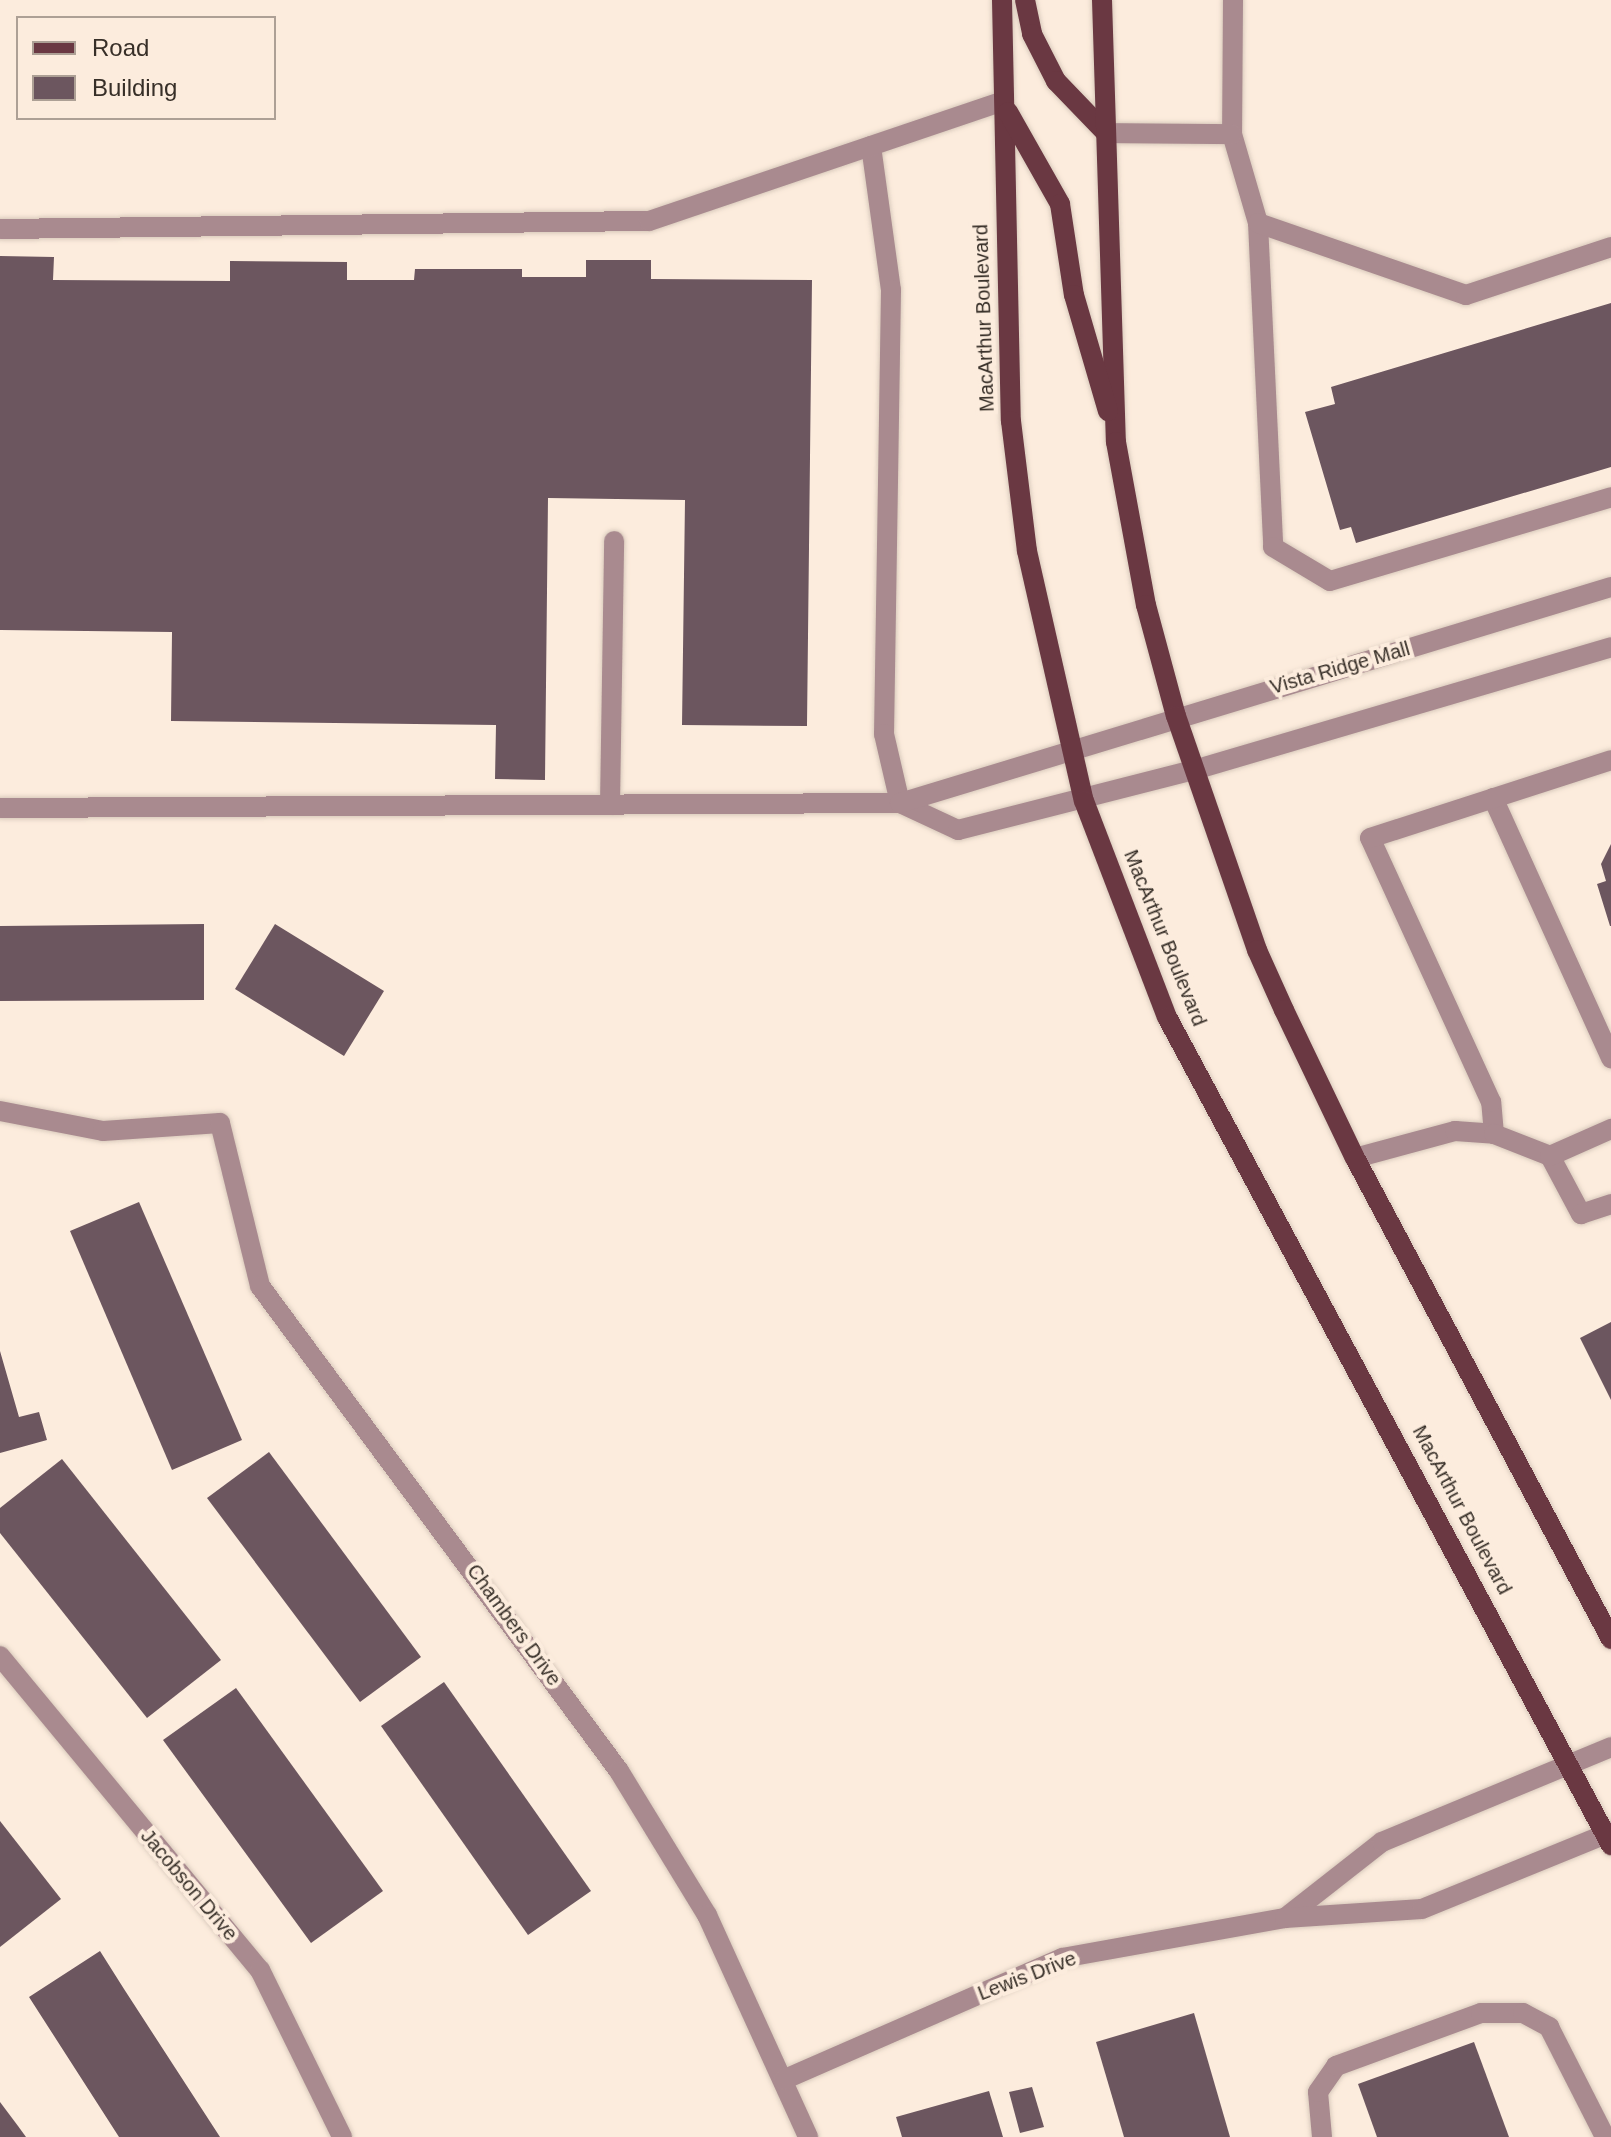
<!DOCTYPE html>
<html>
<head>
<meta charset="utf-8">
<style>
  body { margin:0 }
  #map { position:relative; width:1611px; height:2137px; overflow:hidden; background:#fcecdd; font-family:Arial,sans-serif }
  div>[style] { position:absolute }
  .building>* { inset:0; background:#6c565f }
  .roads { filter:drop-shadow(0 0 2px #d9cabc) drop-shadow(0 0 2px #d9cabc) }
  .minor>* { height:20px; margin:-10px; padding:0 10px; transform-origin:10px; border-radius:10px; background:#a98a8f }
  .major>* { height:20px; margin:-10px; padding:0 10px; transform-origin:10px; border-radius:10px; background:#6a3842 }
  span { translate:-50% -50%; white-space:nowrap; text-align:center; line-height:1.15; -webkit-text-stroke:8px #fcecdd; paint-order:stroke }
  .street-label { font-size:20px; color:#372f28 }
  .legend { position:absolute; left:16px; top:16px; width:260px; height:104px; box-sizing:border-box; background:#fcecdd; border:2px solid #ada095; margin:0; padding:10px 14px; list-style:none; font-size:24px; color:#372f28 }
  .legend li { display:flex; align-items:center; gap:16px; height:40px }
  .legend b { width:40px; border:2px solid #ada095 }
</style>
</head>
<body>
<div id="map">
  <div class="building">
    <div style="clip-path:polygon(0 256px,54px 257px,53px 280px,230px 281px,230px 261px,347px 262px,347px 280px,414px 280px,415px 269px,522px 269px,522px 277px,586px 277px,586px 260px,651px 260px,651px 279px,812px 280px,807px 726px,682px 725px,685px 500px,548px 498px,545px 780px,495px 779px,496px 725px,171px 721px,172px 632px,0 630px)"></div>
    <div style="clip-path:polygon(1611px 303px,1611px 467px,1356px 543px,1351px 527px,1340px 530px,1305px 412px,1335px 404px,1331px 387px)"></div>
    <div style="clip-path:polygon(1611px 844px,1611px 926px,1610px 926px,1597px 884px,1606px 881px,1601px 864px)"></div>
    <div style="clip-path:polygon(204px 924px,204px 1000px,0 1001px,0 926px)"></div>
    <div style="clip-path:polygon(275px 924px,384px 991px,344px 1056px,235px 989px)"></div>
    <div style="clip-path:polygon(139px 1202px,242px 1440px,172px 1470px,70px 1231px)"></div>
    <div style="clip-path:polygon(1611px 1322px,1611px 1400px,1580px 1338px)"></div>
    <div style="clip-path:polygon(0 1351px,19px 1417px,39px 1412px,47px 1440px,0 1453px)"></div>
    <div style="clip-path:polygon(269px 1452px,421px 1657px,360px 1702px,207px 1498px)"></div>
    <div style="clip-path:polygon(62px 1459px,221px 1660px,147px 1718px,0 1533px,0 1508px)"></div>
    <div style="clip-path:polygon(444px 1682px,591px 1891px,528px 1935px,381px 1726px)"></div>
    <div style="clip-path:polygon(236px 1688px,383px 1891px,311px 1943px,163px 1740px)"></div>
    <div style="clip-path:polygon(0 1821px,61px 1899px,0 1947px)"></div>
    <div style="clip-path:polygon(100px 1951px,124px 1989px,220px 2137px,119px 2137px,29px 1997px)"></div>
    <div style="clip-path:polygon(1194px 2013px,1230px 2137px,1124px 2137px,1096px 2042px)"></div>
    <div style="clip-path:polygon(1474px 2042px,1509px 2137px,1377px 2137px,1358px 2084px)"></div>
    <div style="clip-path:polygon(1032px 2087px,1044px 2127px,1020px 2133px,1009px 2092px)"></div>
    <div style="clip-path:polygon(989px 2091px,1003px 2137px,902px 2137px,896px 2117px)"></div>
    <div style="clip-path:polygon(0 2102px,18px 2126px,26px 2137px,0 2137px)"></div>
  </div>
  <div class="roads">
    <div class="minor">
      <div style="left:1233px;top:0;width:134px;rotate:90.4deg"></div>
      <div style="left:1232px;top:134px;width:93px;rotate:73.7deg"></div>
      <div style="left:1258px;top:223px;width:324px;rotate:87.3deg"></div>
      <div style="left:1273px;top:547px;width:66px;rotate:30.8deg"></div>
      <div style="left:1330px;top:581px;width:293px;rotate:-16.6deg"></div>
      <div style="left:1106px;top:133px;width:126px;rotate:0.5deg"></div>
      <div style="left:871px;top:146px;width:145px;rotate:82.1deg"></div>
      <div style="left:891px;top:290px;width:444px;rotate:90.9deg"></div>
      <div style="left:884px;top:734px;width:71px;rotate:76.9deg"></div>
      <div style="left:1258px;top:223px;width:220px;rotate:19.1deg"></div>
      <div style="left:1466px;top:295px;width:153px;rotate:-18.3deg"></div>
      <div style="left:0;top:229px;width:649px;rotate:-0.71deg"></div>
      <div style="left:649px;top:221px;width:374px;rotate:-18.7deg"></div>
      <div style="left:1493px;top:798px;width:286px;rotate:65.6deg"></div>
      <div style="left:900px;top:803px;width:64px;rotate:25deg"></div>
      <div style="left:958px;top:830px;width:244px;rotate:-14.3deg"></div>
      <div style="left:1194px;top:770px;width:435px;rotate:-16.4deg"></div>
      <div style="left:610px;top:805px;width:264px;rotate:-89.1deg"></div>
      <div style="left:0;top:808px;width:900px;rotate:-0.32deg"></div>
      <div style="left:900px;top:803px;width:743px;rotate:-16.9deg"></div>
      <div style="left:0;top:1111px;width:105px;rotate:11deg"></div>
      <div style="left:103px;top:1131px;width:117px;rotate:-3.9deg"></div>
      <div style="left:220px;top:1123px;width:168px;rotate:76.2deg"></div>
      <div style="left:260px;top:1286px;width:603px;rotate:53.49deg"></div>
      <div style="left:619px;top:1771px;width:169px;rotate:58.6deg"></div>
      <div style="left:707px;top:1915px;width:244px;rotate:65.5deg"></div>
      <div style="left:1494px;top:1134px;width:32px;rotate:-95deg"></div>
      <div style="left:1491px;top:1102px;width:290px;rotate:-114.6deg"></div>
      <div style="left:1370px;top:838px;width:253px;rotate:-17.9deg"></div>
      <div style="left:1550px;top:1156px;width:66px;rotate:61.9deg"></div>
      <div style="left:1581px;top:1214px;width:32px;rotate:-18deg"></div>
      <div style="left:1355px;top:1158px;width:104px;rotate:-15.1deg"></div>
      <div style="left:1455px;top:1131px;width:39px;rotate:4deg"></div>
      <div style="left:1494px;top:1134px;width:60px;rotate:21.4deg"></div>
      <div style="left:1550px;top:1156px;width:67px;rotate:-23.9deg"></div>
      <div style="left:0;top:1656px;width:408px;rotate:50.4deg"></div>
      <div style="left:260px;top:1970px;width:186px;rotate:63.8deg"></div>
      <div style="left:1285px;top:1918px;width:123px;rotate:-38.1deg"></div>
      <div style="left:1382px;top:1842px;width:248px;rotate:-22.5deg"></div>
      <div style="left:783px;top:2080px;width:305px;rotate:-23.6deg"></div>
      <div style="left:1062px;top:1958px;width:227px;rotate:-10.2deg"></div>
      <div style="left:1285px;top:1918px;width:137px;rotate:-3.8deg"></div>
      <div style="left:1422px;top:1909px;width:204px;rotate:-22.2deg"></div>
      <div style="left:1322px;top:2137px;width:45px;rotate:-95.1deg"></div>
      <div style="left:1318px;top:2092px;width:32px;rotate:-55deg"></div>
      <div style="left:1336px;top:2066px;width:154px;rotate:-20.1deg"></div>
      <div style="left:1481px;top:2013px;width:42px"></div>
      <div style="left:1523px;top:2013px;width:30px;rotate:28deg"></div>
      <div style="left:1549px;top:2027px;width:123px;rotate:63deg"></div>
    </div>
    <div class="major">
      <div style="left:1002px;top:0;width:421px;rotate:88.8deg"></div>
      <div style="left:1011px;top:421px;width:131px;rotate:83deg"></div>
      <div style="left:1027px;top:551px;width:256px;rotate:77.2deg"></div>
      <div style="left:1084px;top:801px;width:231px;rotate:69deg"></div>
      <div style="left:1167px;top:1017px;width:940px;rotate:61.8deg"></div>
      <div style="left:1025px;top:0;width:35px;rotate:78deg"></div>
      <div style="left:1032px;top:34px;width:53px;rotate:62.9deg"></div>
      <div style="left:1056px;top:81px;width:72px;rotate:46.1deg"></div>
      <div style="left:1102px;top:0;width:442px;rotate:88.2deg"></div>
      <div style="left:1116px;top:442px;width:166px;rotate:79.6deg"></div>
      <div style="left:1146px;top:605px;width:115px;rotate:74.9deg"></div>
      <div style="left:1176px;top:716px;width:248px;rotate:70.9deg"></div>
      <div style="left:1257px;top:950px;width:66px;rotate:65.8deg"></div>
      <div style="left:1284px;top:1010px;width:164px;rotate:64.4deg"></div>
      <div style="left:1355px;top:1158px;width:545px;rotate:61.98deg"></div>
      <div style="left:1008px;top:112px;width:106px;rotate:60.5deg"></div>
      <div style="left:1060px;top:204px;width:92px;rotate:81.3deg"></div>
      <div style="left:1074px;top:295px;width:121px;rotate:73.7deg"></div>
    </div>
  </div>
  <div class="street-label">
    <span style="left:984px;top:318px;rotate:-92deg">MacArthur Boulevard</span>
    <span style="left:1340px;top:668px;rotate:-16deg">Vista Ridge Mall</span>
    <span style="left:1165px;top:938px;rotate:68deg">MacArthur Boulevard</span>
    <span style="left:1462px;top:1510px;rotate:62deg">MacArthur Boulevard</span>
    <span style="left:514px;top:1625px;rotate:54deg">Chambers Drive</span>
    <span style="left:189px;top:1885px;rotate:50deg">Jacobson Drive</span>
    <span style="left:1027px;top:1976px;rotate:-21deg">Lewis Drive</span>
  </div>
  <ul class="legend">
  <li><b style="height:10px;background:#6a3842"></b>Road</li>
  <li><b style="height:22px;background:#6c565f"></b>Building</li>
  </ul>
</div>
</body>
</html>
